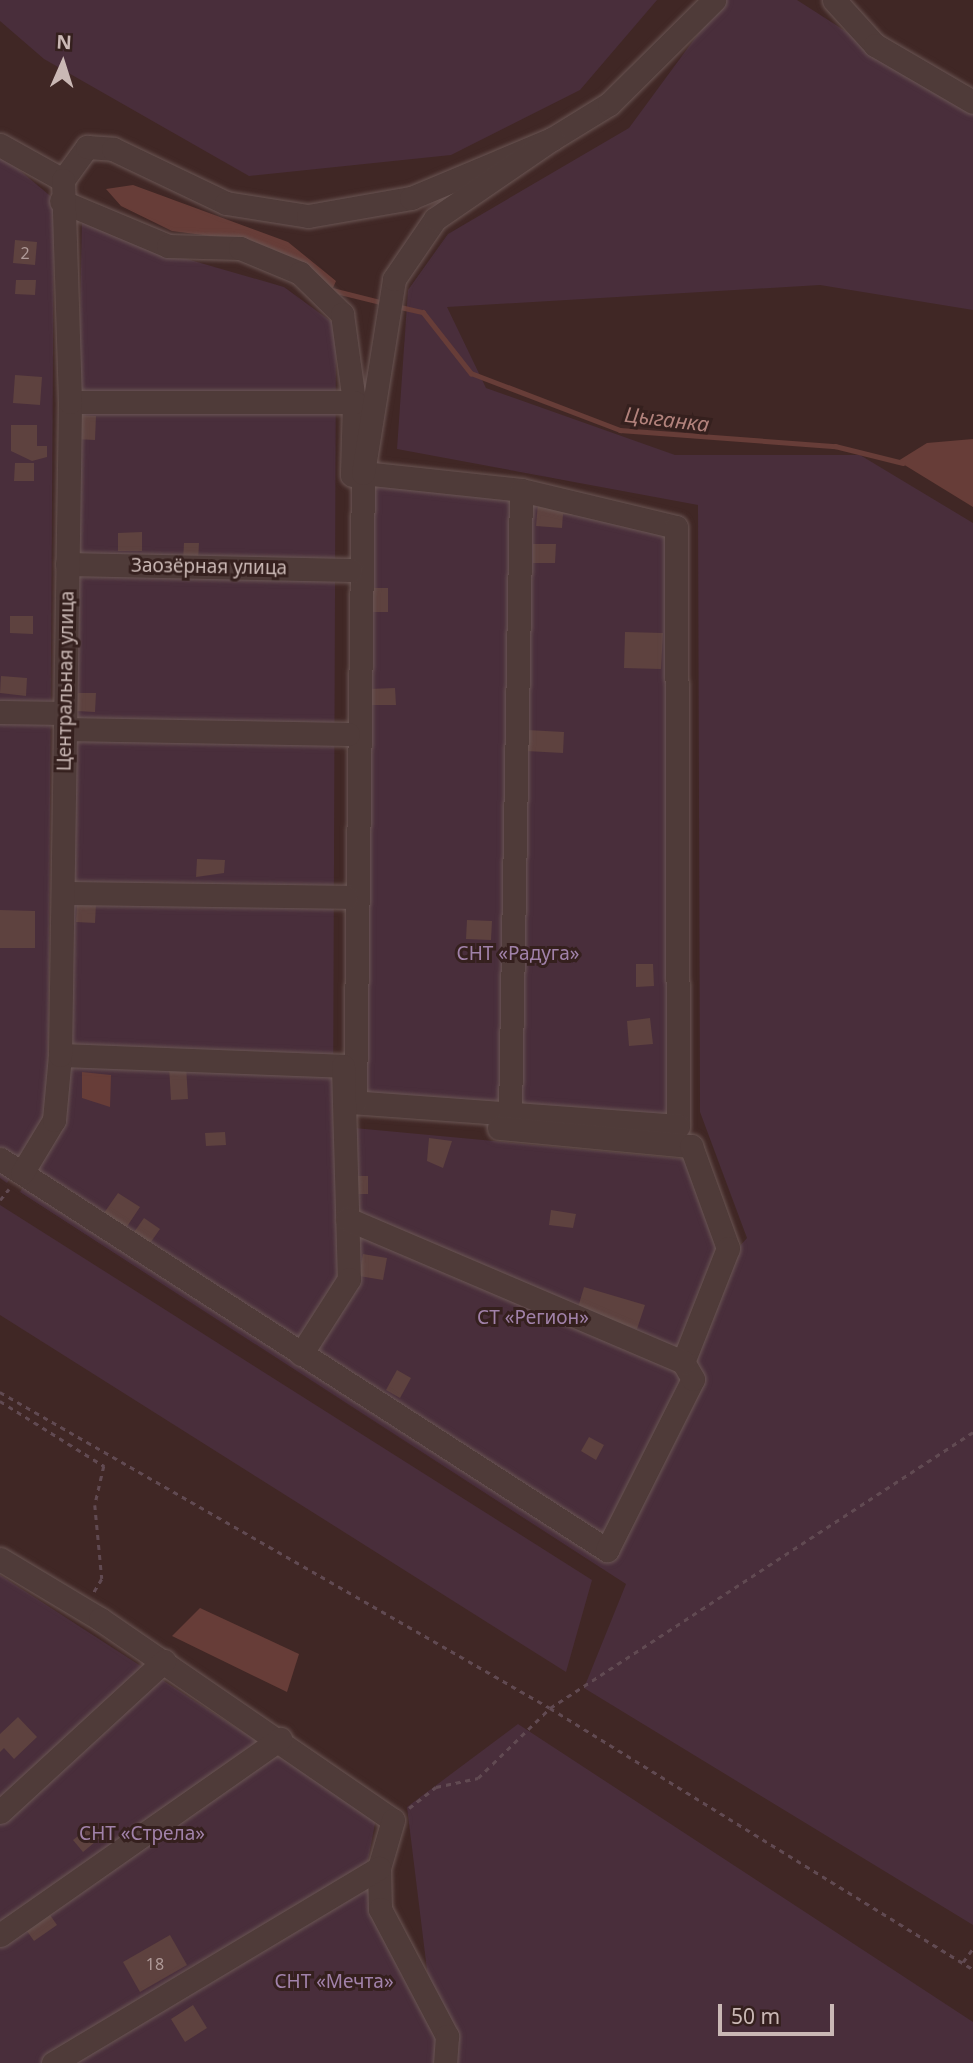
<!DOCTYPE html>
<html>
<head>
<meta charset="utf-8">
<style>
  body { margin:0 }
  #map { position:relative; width:973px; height:2063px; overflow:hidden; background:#402725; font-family:"Noto Sans",sans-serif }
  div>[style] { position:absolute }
  .green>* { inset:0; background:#492e3b }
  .water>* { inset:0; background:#673d38 }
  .stream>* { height:4.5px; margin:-2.25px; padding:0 2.25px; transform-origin:2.25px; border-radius:2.25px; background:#673d38 }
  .building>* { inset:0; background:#5e423f }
  .path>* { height:2.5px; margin-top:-1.25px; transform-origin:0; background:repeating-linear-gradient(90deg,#614a52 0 5px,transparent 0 10px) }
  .roads { filter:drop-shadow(0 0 2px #6a5654) drop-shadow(0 0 2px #6a5654) }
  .minor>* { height:23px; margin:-11.5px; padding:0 11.5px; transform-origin:11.5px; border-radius:11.5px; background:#4f3b39 }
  span { translate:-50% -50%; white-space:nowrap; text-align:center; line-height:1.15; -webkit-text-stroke:6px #35201e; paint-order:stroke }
  .number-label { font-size:16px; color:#af9a98 }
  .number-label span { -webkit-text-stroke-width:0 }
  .street-label { font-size:19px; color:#cab8b5 }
  .park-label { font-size:19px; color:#a182aa }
  .water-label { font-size:21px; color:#b2827c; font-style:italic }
  .north { position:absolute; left:28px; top:28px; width:70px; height:70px; -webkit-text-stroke:5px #35201e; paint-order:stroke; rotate:3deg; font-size:19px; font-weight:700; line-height:28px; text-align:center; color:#cab8b5 }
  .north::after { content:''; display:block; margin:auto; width:24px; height:32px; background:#cab8b5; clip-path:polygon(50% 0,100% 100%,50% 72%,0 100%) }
  .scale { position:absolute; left:718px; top:2004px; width:116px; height:32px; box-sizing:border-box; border:4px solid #cab8b5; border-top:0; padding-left:9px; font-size:21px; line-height:24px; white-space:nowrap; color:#cab8b5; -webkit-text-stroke:5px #35201e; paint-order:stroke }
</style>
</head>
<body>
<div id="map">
  <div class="green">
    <div style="clip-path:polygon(0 0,657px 0,580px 90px,451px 155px,249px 176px,44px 59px,0 21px)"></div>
    <div style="clip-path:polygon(723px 0,797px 0,973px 113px,973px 310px,820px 285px,447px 307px,486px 388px,675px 455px,860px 455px,973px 523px,973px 1925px,584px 1688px,626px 1584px,20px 1192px,64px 1121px,82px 219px,173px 255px,284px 287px,336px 325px,333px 1126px,707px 1161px,738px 1248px,747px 1238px,700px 1112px,698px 505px,397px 449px,408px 290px,448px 234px,629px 128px)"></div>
    <div style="clip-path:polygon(0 154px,54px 199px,48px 1118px,7px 1183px,0 1178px)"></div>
    <div style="clip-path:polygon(359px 466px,522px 484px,683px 517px,684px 1136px,349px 1109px)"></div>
    <div style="clip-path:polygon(0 1205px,592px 1580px,566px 1672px,0 1315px)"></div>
    <div style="clip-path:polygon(0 1575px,376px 1818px,366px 1871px,428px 1978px,407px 1807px,518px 1724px,973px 2022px,973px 2063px,0 2063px)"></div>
  </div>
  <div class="water">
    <div style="clip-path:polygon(133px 185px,288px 242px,336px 281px,332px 290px,234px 239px,172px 231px,121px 206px,106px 189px)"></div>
    <div style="clip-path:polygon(973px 439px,973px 507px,898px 461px,927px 443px)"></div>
    <div style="clip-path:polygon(82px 1072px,111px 1075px,110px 1107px,82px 1098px)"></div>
    <div style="clip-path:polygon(200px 1608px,299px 1654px,287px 1692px,172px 1636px)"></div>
  </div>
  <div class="stream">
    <div style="left:332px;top:290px;width:54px;rotate:14deg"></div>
    <div style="left:396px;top:306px;width:28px;rotate:13deg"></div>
    <div style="left:423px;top:312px;width:78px;rotate:51.8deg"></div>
    <div style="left:471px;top:373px;width:160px;rotate:20.9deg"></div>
    <div style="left:620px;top:430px;width:216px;rotate:4.3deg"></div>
    <div style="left:835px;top:446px;width:70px;rotate:14deg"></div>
  </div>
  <div class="building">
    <div style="clip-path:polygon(15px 240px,37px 242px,35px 265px,13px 263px)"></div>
    <div style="clip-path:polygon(16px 280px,36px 280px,35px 295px,15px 294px)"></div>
    <div style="clip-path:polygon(15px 375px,42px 377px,40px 405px,13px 403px)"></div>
    <div style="clip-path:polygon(75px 415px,96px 416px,95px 440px,74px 439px)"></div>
    <div style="clip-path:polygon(11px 425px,37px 425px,37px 446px,47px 446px,47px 457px,32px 461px,11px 451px)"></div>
    <div style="clip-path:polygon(15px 463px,34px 463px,34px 481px,14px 481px)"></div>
    <div style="clip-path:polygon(538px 503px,573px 506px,573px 515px,563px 514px,562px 528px,536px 526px)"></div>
    <div style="clip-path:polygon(142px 532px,142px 551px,118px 551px,118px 533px)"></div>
    <div style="clip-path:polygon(184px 543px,199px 543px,198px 561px,183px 561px)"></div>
    <div style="clip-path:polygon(533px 544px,556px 544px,555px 563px,533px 563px)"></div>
    <div style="clip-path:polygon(370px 588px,388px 588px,388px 612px,370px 612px)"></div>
    <div style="clip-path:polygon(10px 616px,33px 616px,33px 634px,10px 633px)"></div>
    <div style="clip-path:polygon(625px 632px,663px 633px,661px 669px,624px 668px)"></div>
    <div style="clip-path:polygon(1px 676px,27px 678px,26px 696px,0 693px)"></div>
    <div style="clip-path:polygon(395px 688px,396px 705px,368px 705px,368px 689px)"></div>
    <div style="clip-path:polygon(78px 693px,96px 693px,95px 712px,77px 711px)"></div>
    <div style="clip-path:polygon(527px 730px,564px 732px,563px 753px,526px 751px)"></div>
    <div style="clip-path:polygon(197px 859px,225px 860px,224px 873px,196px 877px)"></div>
    <div style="clip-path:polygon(77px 903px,96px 904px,95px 923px,76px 922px)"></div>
    <div style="clip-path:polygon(0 910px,35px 911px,35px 948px,0 948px)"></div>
    <div style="clip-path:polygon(467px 920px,492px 921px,491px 940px,466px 939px)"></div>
    <div style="clip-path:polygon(636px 964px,653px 964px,654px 986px,636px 987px)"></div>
    <div style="clip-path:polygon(650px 1018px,653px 1044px,629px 1046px,627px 1021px)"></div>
    <div style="clip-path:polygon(186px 1065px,188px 1099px,171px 1100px,169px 1066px)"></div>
    <div style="clip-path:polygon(225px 1132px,226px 1145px,206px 1146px,205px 1133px)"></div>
    <div style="clip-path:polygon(429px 1138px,452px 1141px,443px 1168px,427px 1161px)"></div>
    <div style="clip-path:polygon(352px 1176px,368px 1176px,368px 1194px,352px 1194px)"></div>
    <div style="clip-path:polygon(118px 1193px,140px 1207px,126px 1228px,104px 1213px)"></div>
    <div style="clip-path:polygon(551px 1210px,576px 1214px,573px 1228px,549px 1225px)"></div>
    <div style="clip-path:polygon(144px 1218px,160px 1229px,148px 1246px,132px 1235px)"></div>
    <div style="clip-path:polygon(363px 1254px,387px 1258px,383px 1280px,359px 1276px)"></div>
    <div style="clip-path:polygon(584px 1287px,645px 1305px,637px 1329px,577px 1311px)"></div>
    <div style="clip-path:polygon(397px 1370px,411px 1378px,400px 1398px,386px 1390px)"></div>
    <div style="clip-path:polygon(589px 1437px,604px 1445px,596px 1460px,581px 1451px)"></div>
    <div style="clip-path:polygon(18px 1717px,37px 1737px,14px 1759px,4px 1748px,0 1752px,0 1734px)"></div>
    <div style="clip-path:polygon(91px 1826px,101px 1837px,83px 1852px,73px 1840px)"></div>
    <div style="clip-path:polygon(50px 1915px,57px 1925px,34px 1941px,27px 1931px)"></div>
    <div style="clip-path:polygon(170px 1935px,187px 1965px,140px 1992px,123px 1962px)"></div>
    <div style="clip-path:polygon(193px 2005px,207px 2028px,185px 2042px,171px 2019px)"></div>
  </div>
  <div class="path">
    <div style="left:0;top:1200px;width:14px;rotate:-51deg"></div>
    <div style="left:0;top:1392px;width:634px;rotate:29.88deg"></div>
    <div style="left:550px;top:1708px;width:497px;rotate:31.7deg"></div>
    <div style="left:0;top:1401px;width:123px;rotate:32deg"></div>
    <div style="left:104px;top:1466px;width:40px;rotate:103deg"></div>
    <div style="left:95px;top:1505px;width:74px;rotate:84.6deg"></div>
    <div style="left:102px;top:1579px;width:17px;rotate:121deg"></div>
    <div style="left:409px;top:1808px;width:34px;rotate:-38deg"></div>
    <div style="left:436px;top:1787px;width:43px;rotate:-12.1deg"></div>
    <div style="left:478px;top:1778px;width:100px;rotate:-44.2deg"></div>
    <div style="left:550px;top:1708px;width:505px;rotate:-33.12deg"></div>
    <div style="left:963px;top:1962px;width:17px;rotate:-54deg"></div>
  </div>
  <div class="roads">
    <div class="minor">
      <div style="left:834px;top:0;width:61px;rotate:47.7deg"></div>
      <div style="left:875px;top:45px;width:113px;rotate:30.2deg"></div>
      <div style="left:0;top:145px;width:72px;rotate:29.1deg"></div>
      <div style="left:63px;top:180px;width:41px;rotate:-54deg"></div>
      <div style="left:87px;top:147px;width:26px;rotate:4deg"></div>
      <div style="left:113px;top:149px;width:125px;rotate:25.5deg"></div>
      <div style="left:226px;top:203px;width:83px;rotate:9deg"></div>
      <div style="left:308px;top:216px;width:105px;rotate:-9.9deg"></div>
      <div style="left:411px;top:198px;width:153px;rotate:-22.7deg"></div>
      <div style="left:552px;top:139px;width:67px;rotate:-31.6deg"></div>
      <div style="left:609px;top:104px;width:148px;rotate:-44.7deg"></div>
      <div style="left:61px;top:201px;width:116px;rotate:22.8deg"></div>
      <div style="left:168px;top:246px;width:72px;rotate:1.6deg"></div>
      <div style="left:240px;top:248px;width:65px;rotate:22.6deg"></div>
      <div style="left:300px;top:273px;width:59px;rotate:44.3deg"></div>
      <div style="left:342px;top:314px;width:89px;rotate:82.2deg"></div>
      <div style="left:354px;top:402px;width:73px;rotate:91.6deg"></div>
      <div style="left:70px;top:402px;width:284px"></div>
      <div style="left:363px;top:473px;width:159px;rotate:6.1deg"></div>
      <div style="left:521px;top:490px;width:159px;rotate:13.4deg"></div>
      <div style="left:676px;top:527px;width:599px;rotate:89.81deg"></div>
      <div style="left:678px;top:1126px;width:324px;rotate:-175.8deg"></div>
      <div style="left:355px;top:1102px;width:629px;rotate:-89.27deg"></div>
      <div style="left:363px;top:473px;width:196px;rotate:-80.9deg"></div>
      <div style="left:394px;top:279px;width:73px;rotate:-55.7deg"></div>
      <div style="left:435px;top:219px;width:142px;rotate:-34.4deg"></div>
      <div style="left:67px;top:564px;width:284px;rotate:1.2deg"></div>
      <div style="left:0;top:712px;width:65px;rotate:0.9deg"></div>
      <div style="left:65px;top:729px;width:283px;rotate:1deg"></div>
      <div style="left:63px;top:893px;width:283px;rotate:0.8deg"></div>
      <div style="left:60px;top:1055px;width:283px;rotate:2.2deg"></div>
      <div style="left:343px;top:1066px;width:213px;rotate:88.4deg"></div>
      <div style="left:349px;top:1279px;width:89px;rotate:122.6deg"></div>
      <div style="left:510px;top:1114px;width:624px;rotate:-88.99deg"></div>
      <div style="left:499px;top:1128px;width:193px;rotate:5.4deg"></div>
      <div style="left:691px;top:1146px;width:109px;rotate:70.1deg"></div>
      <div style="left:728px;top:1248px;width:123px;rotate:111.5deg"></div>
      <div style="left:0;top:1159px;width:722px;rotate:32.79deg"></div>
      <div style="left:607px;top:1550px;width:191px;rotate:-63.3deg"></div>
      <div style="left:693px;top:1379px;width:20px;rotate:-120deg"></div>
      <div style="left:683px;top:1362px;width:365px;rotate:-156.9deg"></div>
      <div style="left:22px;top:1173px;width:62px;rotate:-58.9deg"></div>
      <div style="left:54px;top:1120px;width:65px;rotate:-84.7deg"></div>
      <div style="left:60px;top:1055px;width:653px;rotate:-89.12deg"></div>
      <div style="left:70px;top:402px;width:222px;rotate:-91.8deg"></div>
      <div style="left:0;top:1559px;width:117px;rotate:31deg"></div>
      <div style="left:100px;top:1619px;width:355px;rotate:34.5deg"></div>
      <div style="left:393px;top:1820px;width:50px;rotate:106.3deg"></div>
      <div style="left:379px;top:1868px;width:41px;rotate:88.6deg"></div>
      <div style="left:380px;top:1909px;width:144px;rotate:62.2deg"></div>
      <div style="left:447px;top:2036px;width:27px;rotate:94deg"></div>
      <div style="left:0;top:1812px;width:223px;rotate:-42.6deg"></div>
      <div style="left:0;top:1935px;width:342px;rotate:-35deg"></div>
      <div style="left:53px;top:2063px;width:380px;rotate:-30.9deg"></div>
    </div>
  </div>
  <div class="number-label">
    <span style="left:25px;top:253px">2</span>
    <span style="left:155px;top:1964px">18</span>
  </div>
  <div class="street-label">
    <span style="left:209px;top:567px;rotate:1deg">Заозёрная улица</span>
    <span style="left:66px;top:681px;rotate:-89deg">Центральная улица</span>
  </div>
  <div class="park-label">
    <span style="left:518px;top:954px">СНТ «Радуга»</span>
    <span style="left:533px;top:1318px">СТ «Регион»</span>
    <span style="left:142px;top:1834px">СНТ «Стрела»</span>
    <span style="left:334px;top:1982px">СНТ «Мечта»</span>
  </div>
  <div class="water-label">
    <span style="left:667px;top:419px;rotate:7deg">Цыганка</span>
  </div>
  <div class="north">N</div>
  <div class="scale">50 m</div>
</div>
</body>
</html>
